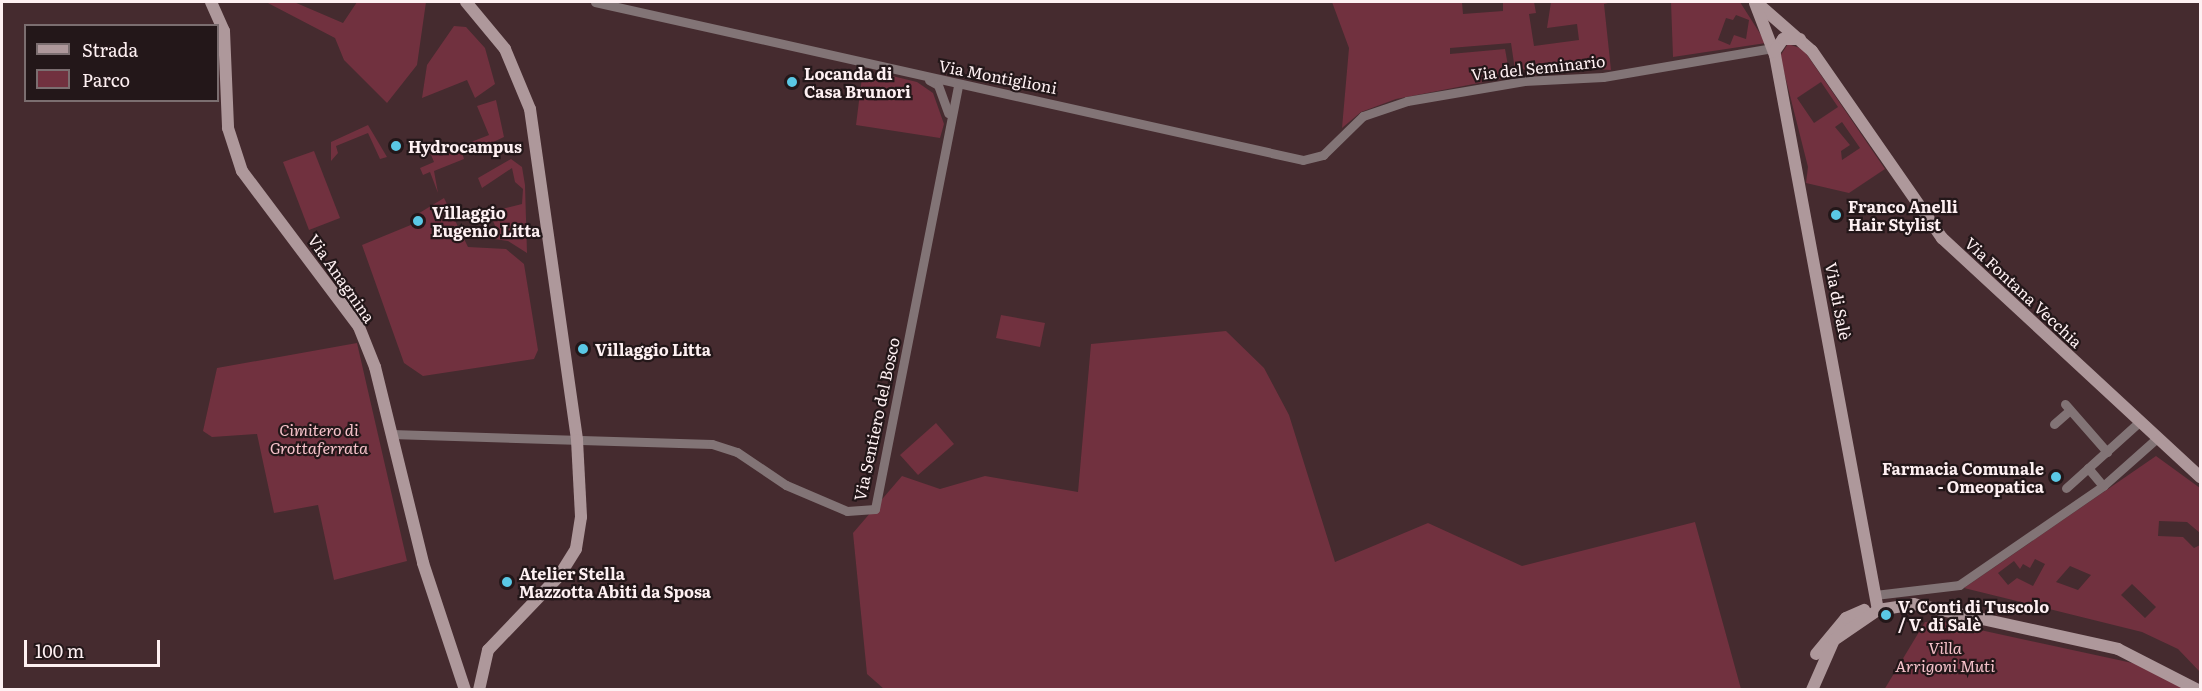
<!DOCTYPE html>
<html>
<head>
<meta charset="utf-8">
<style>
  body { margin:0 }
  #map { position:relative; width:2202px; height:691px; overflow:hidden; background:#452b2f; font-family:Literata,serif }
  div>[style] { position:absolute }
  .green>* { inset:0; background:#71313f }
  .street>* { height:9px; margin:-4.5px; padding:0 4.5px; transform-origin:4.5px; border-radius:4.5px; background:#827476 }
  .secondary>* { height:12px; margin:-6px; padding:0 6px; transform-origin:6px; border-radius:6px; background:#ae989b }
  .dots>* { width:16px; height:16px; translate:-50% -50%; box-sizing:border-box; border:3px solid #231719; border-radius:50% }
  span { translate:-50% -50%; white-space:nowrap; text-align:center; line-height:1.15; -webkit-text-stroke:4.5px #231719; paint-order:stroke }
  .street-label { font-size:16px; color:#fef0f2 }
  .poi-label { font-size:16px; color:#fef0f2; font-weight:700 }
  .left { translate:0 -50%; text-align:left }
  .right { translate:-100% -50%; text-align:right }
  .park-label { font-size:16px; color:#f6c2ca; font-style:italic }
  .frame { position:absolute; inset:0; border:3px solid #fef0f2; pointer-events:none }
  .legend { position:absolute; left:24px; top:24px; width:195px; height:78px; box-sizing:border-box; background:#231719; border:2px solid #7b6e70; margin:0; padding:8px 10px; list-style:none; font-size:18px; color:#fef0f2 }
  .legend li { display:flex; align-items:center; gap:12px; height:30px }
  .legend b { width:30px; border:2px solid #7b6e70 }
  .scale { position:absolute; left:24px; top:640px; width:136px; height:27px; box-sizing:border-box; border:3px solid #fef0f2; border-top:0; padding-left:8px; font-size:18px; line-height:21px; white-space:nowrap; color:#fef0f2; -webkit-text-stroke:4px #231719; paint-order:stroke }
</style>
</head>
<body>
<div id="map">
  <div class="green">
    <div style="clip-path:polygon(266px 2px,294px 2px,343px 23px,357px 2px,426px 2px,417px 65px,387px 103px,344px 60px,335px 38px)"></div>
    <div style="clip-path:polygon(1332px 2px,1462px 2px,1463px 14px,1503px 11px,1503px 2px,1534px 2px,1536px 13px,1529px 14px,1534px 46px,1579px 40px,1577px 24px,1547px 28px,1551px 2px,1612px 2px,1604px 4px,1611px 70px,1577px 68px,1526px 77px,1524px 69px,1515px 70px,1511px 43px,1450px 48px,1450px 54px,1505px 49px,1510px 77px,1396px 99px,1361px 112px,1342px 128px,1349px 48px)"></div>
    <div style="clip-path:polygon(evenodd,1671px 2px,1740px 2px,1766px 43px,1673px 57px,1671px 2px,1736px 15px,1749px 20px,1746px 39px,1734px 35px,1730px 45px,1718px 40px,1726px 18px,1733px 20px,1736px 15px)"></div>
    <div style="clip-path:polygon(454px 26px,466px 27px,485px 48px,495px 84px,475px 98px,467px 80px,422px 98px,427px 65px)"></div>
    <div style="clip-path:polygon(evenodd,1788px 44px,1803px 49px,1885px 169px,1849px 193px,1806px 183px,1808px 167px,1780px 56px,1788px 44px,1821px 82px,1838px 107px,1814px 123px,1797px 98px,1821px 82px,1788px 44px,1842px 122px,1860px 148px,1842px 160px,1841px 151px,1850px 145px,1835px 127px,1842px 122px)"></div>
    <div style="clip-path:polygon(876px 72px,917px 82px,933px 93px,944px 124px,940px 138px,856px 125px,862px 77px,874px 79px)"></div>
    <div style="clip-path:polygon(496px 100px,504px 137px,470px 153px,466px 144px,489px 135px,477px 106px)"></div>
    <div style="clip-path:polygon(368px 125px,387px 157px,380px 159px,368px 133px,336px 146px,338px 153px,331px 161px,331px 142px)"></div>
    <div style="clip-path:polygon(460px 146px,464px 159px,434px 171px,438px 193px,430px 172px,423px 175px,420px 168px,434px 162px,429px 150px,440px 154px)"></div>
    <div style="clip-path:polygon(314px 151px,340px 218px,309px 230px,283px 162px)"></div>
    <div style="clip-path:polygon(511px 159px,522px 167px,525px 185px,527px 253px,508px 241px,474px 236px,496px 228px,489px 212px,522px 204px,523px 189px,515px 182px,512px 168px,482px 188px,478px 178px)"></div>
    <div style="clip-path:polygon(444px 198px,468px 247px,506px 249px,524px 264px,538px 350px,534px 359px,423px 376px,404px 363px,362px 245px,418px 222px,416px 215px)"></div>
    <div style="clip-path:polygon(1001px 315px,1045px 323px,1040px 347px,996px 338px)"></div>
    <div style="clip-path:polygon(1226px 331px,1264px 368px,1289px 415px,1335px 562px,1428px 523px,1522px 566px,1695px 522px,1741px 689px,884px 689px,867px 674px,853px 533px,902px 476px,940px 489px,985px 476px,1078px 492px,1091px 344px)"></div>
    <div style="clip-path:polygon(357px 343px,407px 561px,334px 580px,318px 505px,274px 513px,257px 434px,212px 437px,203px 431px,217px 368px)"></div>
    <div style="clip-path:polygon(936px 423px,954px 444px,918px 475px,900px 455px)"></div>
    <div style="clip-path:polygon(evenodd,2156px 456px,2200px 488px,2200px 533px,2187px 522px,2159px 521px,2158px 536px,2183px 537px,2194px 548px,2200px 545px,2200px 672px,2178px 649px,2142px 632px,1964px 588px,2156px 456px,2035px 559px,2045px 564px,2033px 586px,2017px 578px,2008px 585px,1998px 573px,2014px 561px,2020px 569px,2023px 564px,2030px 568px,2035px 559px,2156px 456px,2070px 566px,2091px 575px,2078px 590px,2056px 582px,2070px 566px,2156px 456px,2132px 584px,2156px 607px,2145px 618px,2121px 595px,2132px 584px)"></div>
    <div style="clip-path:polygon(1939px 621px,2137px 664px,2188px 690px,1884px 690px,1925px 622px)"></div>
  </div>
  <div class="street">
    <div style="left:595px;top:2px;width:725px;rotate:12.58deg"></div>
    <div style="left:1303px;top:160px;width:21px;rotate:-14deg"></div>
    <div style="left:1323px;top:155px;width:56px;rotate:-44.3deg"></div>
    <div style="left:1363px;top:116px;width:46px;rotate:-18.8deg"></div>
    <div style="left:1407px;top:101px;width:119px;rotate:-9.7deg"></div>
    <div style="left:1524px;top:81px;width:79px;rotate:-2.9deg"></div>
    <div style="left:1603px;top:77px;width:172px;rotate:-9.7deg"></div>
    <div style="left:929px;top:80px;width:10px;rotate:29deg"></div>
    <div style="left:938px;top:85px;width:30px;rotate:70deg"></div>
    <div style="left:2065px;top:404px;width:64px;rotate:48.8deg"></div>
    <div style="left:2054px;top:424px;width:21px;rotate:-41deg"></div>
    <div style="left:391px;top:434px;width:321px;rotate:1.8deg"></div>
    <div style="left:712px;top:444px;width:26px;rotate:18deg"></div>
    <div style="left:737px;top:452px;width:59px;rotate:34deg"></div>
    <div style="left:786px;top:485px;width:66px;rotate:23.1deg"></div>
    <div style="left:847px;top:511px;width:28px;rotate:-4deg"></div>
    <div style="left:875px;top:509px;width:433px;rotate:-78.9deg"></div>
    <div style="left:2088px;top:468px;width:23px;rotate:50deg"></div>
    <div style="left:2066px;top:488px;width:98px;rotate:-42.1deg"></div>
    <div style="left:1875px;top:595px;width:85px;rotate:-6.8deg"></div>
    <div style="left:1959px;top:585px;width:175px;rotate:-34.5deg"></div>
    <div style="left:2103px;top:486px;width:71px;rotate:-41.6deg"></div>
  </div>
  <div class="secondary">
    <div style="left:211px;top:2px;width:32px;rotate:66deg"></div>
    <div style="left:224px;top:31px;width:97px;rotate:87.6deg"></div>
    <div style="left:228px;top:128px;width:45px;rotate:72deg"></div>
    <div style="left:242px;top:171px;width:195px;rotate:53.1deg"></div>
    <div style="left:359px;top:327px;width:43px;rotate:68.2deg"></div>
    <div style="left:375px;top:367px;width:202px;rotate:76.2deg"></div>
    <div style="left:423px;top:563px;width:134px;rotate:71.7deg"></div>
    <div style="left:466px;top:2px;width:61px;rotate:50.3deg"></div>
    <div style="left:505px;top:49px;width:65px;rotate:67.4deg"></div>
    <div style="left:530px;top:109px;width:334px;rotate:81.9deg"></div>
    <div style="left:577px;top:440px;width:77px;rotate:87deg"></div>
    <div style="left:581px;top:517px;width:32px;rotate:99deg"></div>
    <div style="left:576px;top:549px;width:31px;rotate:122deg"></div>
    <div style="left:560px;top:575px;width:104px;rotate:133.8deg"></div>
    <div style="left:488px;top:650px;width:41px;rotate:102.7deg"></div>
    <div style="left:1756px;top:2px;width:74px;rotate:41.2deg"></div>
    <div style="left:1812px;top:51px;width:228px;rotate:55.2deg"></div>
    <div style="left:1942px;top:238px;width:352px;rotate:42.8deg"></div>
    <div style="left:1755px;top:3px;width:56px;rotate:69deg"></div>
    <div style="left:1775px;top:55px;width:564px;rotate:79.49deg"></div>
    <div style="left:1774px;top:52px;width:16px;rotate:-55deg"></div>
    <div style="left:1783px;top:39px;width:17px"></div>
    <div style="left:1816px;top:654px;width:47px;rotate:-50.2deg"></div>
    <div style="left:1846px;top:618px;width:20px;rotate:-24deg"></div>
    <div style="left:1812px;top:690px;width:55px;rotate:-66.3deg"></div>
    <div style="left:1834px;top:640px;width:53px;rotate:-34.3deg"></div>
    <div style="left:1878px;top:610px;width:36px;rotate:-9deg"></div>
    <div style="left:1914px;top:604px;width:209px;rotate:12.4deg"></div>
    <div style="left:2118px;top:649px;width:90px;rotate:27.1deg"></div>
  </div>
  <div class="dots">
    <div style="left:792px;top:82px;background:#5ac8e5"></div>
    <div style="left:396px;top:146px;background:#5ac8e5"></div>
    <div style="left:1836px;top:215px;background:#5ac8e5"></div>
    <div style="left:418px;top:221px;background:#5ac8e5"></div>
    <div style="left:583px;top:349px;background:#5ac8e5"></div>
    <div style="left:2056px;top:477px;background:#5ac8e5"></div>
    <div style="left:507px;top:582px;background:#5ac8e5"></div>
    <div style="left:1886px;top:615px;background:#5ac8e5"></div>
  </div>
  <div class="street-label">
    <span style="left:1538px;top:67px;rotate:-6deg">Via del Seminario</span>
    <span style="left:998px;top:76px;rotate:11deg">Via Montiglioni</span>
    <span style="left:342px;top:278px;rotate:55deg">Via Anagnina</span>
    <span style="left:2024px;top:292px;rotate:43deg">Via Fontana Vecchia</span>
    <span style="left:1839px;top:301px;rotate:79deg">Via di Salè</span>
    <span style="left:876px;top:419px;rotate:-78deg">Via Sentiero del Bosco</span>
  </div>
  <div class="poi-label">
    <span class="left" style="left:804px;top:82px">Locanda di<br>Casa Brunori</span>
    <span class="left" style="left:408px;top:146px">Hydrocampus</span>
    <span class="left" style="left:1848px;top:215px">Franco Anelli<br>Hair Stylist</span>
    <span class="left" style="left:432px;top:221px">Villaggio<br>Eugenio Litta</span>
    <span class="left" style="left:595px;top:349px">Villaggio Litta</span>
    <span class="right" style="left:2044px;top:477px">Farmacia Comunale<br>- Omeopatica</span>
    <span class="left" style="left:519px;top:582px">Atelier Stella<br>Mazzotta Abiti da Sposa</span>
    <span class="left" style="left:1898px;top:615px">V. Conti di Tuscolo<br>/ V. di Salè</span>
  </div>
  <div class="park-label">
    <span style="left:319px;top:438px">Cimitero di<br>Grottaferrata</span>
    <span style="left:1945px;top:656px">Villa<br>Arrigoni Muti</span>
  </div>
  <div class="frame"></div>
  <ul class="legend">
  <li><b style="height:8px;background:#ae989b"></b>Strada</li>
  <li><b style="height:16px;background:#71313f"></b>Parco</li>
  </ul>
  <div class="scale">100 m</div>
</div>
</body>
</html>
